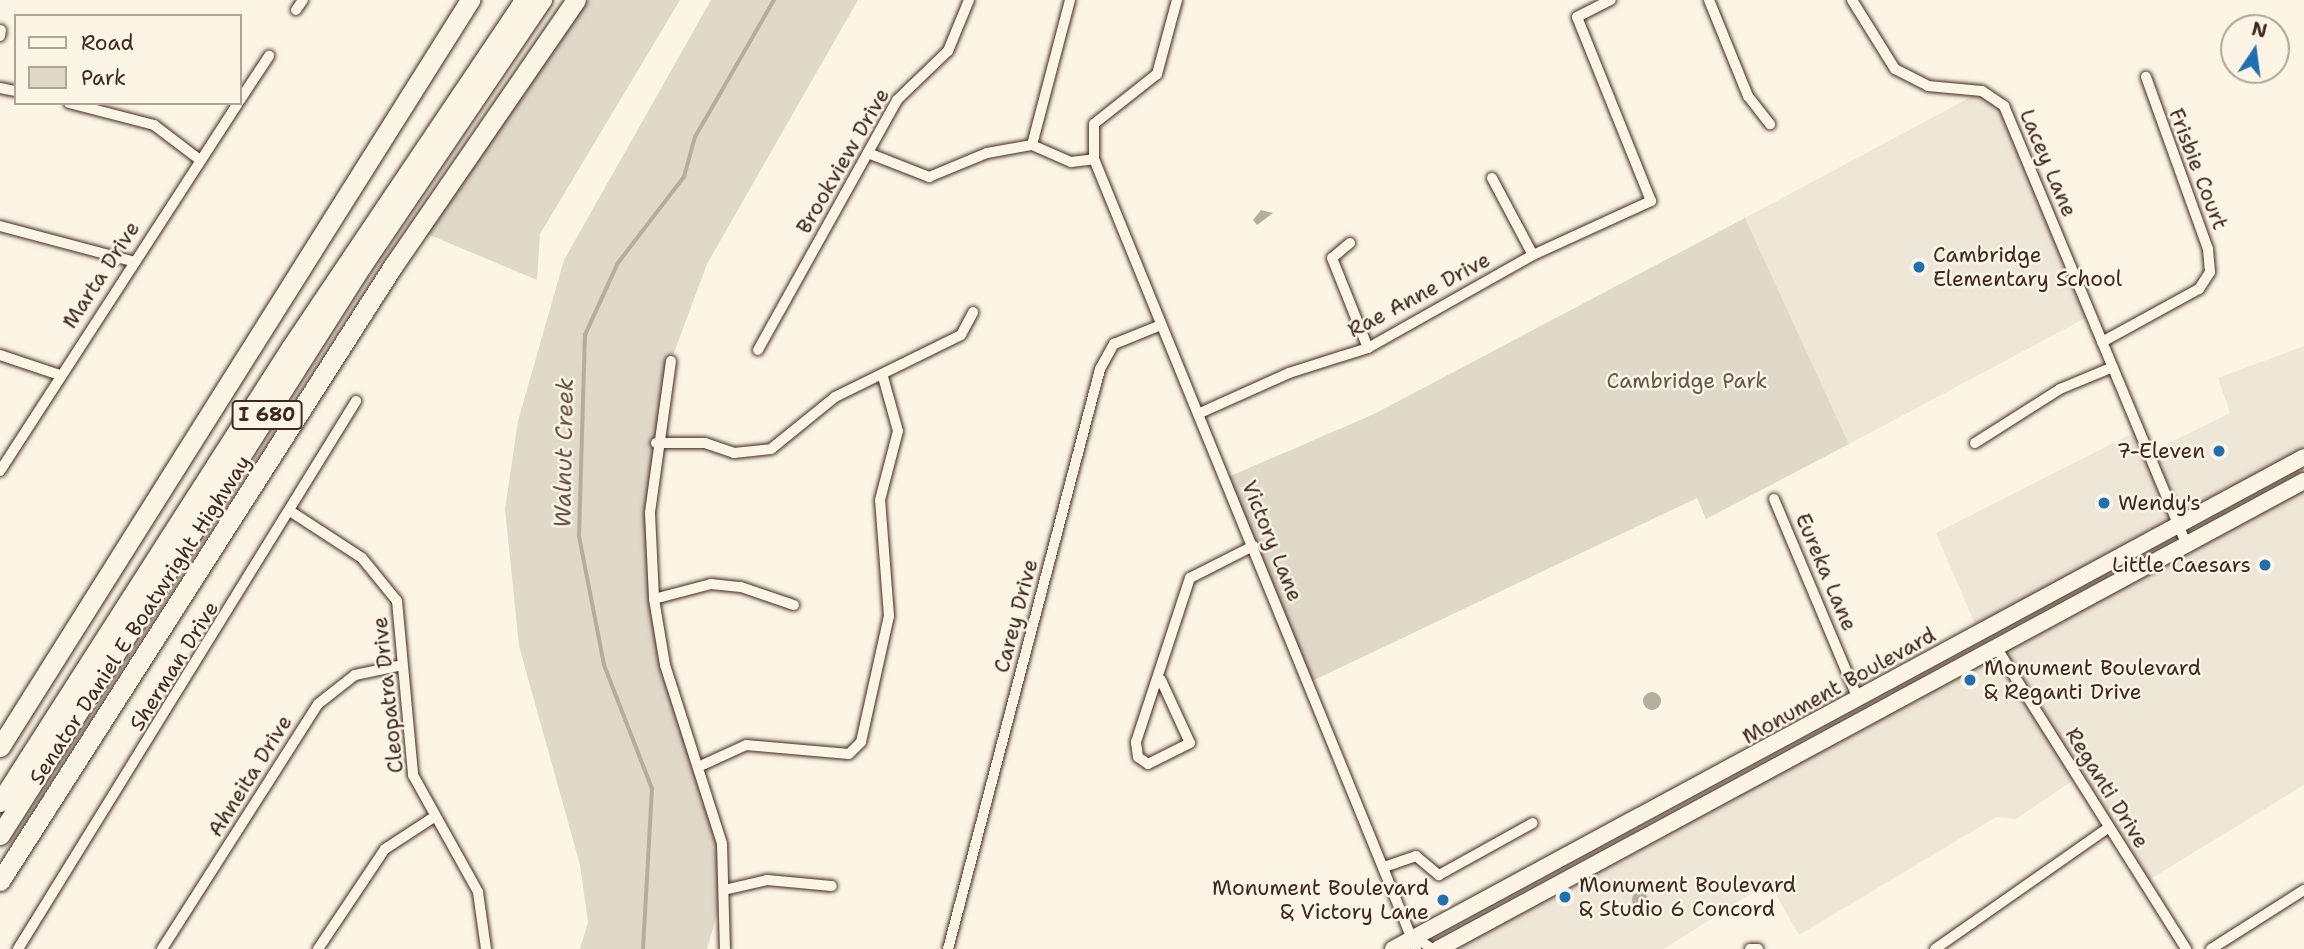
<!DOCTYPE html>
<html>
<head>
<meta charset="utf-8">
<style>
  body { margin:0 }
  #map { position:relative; width:2304px; height:949px; overflow:hidden; background:#fcf5e5; font-family:"Shantell Sans",sans-serif }
  div>[style] { position:absolute }
  .built>* { inset:0; background:#eee6d6 }
  .green>* { inset:0; background:#e0d8c8 }
  .water>* { inset:0; background:#b7ad9e }
  .round { border-radius:50% }
  .stream>* { height:3.5px; margin:-1.75px; padding:0 1.75px; transform-origin:1.75px; border-radius:1.75px; background:#b7ad9e }
  .roads { filter:drop-shadow(0 0 2px #3b2a1e) drop-shadow(0 0 2px #3b2a1e) }
  .minor>* { height:10px; margin:-5px; padding:0 5px; transform-origin:5px; border-radius:5px; background:#fcf5e5 }
  .secondary>* { height:16px; margin:-8px; padding:0 8px; transform-origin:8px; border-radius:8px; background:#fcf5e5 }
  .motorway>* { height:19px; margin:-9.5px; padding:0 9.5px; transform-origin:9.5px; border-radius:9.5px; background:#fcf5e5 }
  .dots>* { width:19px; height:19px; translate:-50% -50%; box-sizing:border-box; border:4px solid #fcf5e5; border-radius:50% }
  span { translate:-50% -50%; white-space:nowrap; text-align:center; line-height:1.15; -webkit-text-stroke:5px #fcf5e5; paint-order:stroke }
  .shield-label span { padding:2px 5px; background:#fcf5e5; border:2px solid; border-radius:5px; -webkit-text-stroke-width:0 }
  .shield-label { font-size:19px; color:#3b2a1e; font-weight:700 }
  .street-label { font-size:21px; color:#3b2a1e }
  .poi-label { font-size:21px; color:#3b2a1e }
  .left { translate:0 -50%; text-align:left }
  .right { translate:-100% -50%; text-align:right }
  .park-label { font-size:21px; color:#645648 }
  .water-label { font-size:23px; color:#605144; font-style:italic }
  .legend { position:absolute; left:14px; top:14px; width:228px; height:91px; box-sizing:border-box; background:#fcf5e5; border:2px solid #afa495; margin:0; padding:9px 12px; list-style:none; font-size:21px; color:#3b2a1e }
  .legend li { display:flex; align-items:center; gap:14px; height:35px }
  .legend b { width:35px; border:2px solid #afa495 }
  .north { position:absolute; left:2220px; top:14px; width:70px; height:70px; box-sizing:border-box; background:#fcf5e5; border:2px solid #afa495; border-radius:50%; rotate:13deg; font-size:19px; font-weight:700; line-height:28px; text-align:center; color:#3b2a1e }
  .north::after { content:''; display:block; margin:auto; width:24px; height:32px; background:#1f6fb2; clip-path:polygon(50% 0,100% 100%,50% 72%,0 100%) }
</style>
</head>
<body>
<div id="map">
  <div class="built">
    <div style="clip-path:polygon(1982px 91px,2004px 106px,2091px 315px,1849px 444px,1745px 218px)"></div>
    <div style="clip-path:polygon(2304px 346px,2304px 457px,1980px 636px,1936px 533px,2137px 431px,2147px 454px,2230px 413px,2218px 378px)"></div>
    <div style="clip-path:polygon(2304px 481px,2304px 785px,2144px 883px,2078px 777px,2016px 819px,1996px 817px,1799px 935px,1769px 882px,1664px 949px,1438px 949px)"></div>
  </div>
  <div class="green">
    <div style="clip-path:polygon(576px 0,680px 0,540px 234px,537px 280px,418px 230px)"></div>
    <div style="clip-path:polygon(711px 0,858px 0,707px 264px,671px 361px,650px 513px,665px 665px,722px 844px,724px 890px,707px 949px,580px 949px,588px 922px,580px 865px,519px 646px,505px 509px,518px 421px,564px 260px)"></div>
    <div style="clip-path:polygon(1745px 218px,1849px 444px,1706px 519px,1697px 498px,1308px 683px,1226px 478px,1374px 414px)"></div>
  </div>
  <div class="water">
    <div style="clip-path:polygon(1261px 210px,1273px 213px,1257px 225px,1253px 220px)"></div>
    <div class="round" style="left:1643px;top:692px;width:18px;height:18px"></div>
    <div class="round" style="left:1632px;top:892px;width:16px;height:16px"></div>
  </div>
  <div class="stream">
    <div style="left:643px;top:949px;width:160px;rotate:-86.8deg"></div>
    <div style="left:652px;top:789px;width:133px;rotate:-111.2deg"></div>
    <div style="left:604px;top:665px;width:131px;rotate:-101deg"></div>
    <div style="left:579px;top:536px;width:201px;rotate:-88.3deg"></div>
    <div style="left:585px;top:335px;width:79px;rotate:-65.4deg"></div>
    <div style="left:618px;top:263px;width:108px;rotate:-52.5deg"></div>
    <div style="left:684px;top:177px;width:41px;rotate:-74.6deg"></div>
    <div style="left:695px;top:137px;width:158px;rotate:-60deg"></div>
  </div>
  <div class="roads">
    <div class="minor">
      <div style="left:1177px;top:0;width:77px;rotate:105.1deg"></div>
      <div style="left:1157px;top:74px;width:80px;rotate:141.6deg"></div>
      <div style="left:1094px;top:124px;width:35px;rotate:90deg"></div>
      <div style="left:1094px;top:159px;width:853px;rotate:67.82deg"></div>
      <div style="left:1709px;top:0;width:104px;rotate:67.9deg"></div>
      <div style="left:1748px;top:96px;width:36px;rotate:52deg"></div>
      <div style="left:1852px;top:0;width:81px;rotate:58.1deg"></div>
      <div style="left:1895px;top:69px;width:37px;rotate:27deg"></div>
      <div style="left:1928px;top:86px;width:54px;rotate:5.3deg"></div>
      <div style="left:1982px;top:91px;width:27px;rotate:34deg"></div>
      <div style="left:2004px;top:106px;width:474px;rotate:67.4deg"></div>
      <div style="left:296px;top:10px;width:12px;rotate:-55deg"></div>
      <div style="left:0;top:36px;width:6px;rotate:-81deg"></div>
      <div style="left:0;top:88px;width:16px;rotate:11deg"></div>
      <div style="left:240px;top:100px;width:53px;rotate:-56.6deg"></div>
      <div style="left:69px;top:103px;width:88px;rotate:14.5deg"></div>
      <div style="left:154px;top:125px;width:58px;rotate:37.3deg"></div>
      <div style="left:1032px;top:145px;width:43px;rotate:23.6deg"></div>
      <div style="left:1071px;top:162px;width:23px;rotate:-7deg"></div>
      <div style="left:868px;top:153px;width:66px;rotate:21.5deg"></div>
      <div style="left:929px;top:177px;width:63px;rotate:-22.5deg"></div>
      <div style="left:987px;top:153px;width:46px;rotate:-10.1deg"></div>
      <div style="left:1032px;top:145px;width:150px;rotate:-75.3deg"></div>
      <div style="left:1492px;top:178px;width:87px;rotate:62deg"></div>
      <div style="left:0;top:226px;width:137px;rotate:14.9deg"></div>
      <div style="left:1350px;top:243px;width:23px;rotate:140deg"></div>
      <div style="left:1332px;top:258px;width:97px;rotate:68.2deg"></div>
      <div style="left:2102px;top:342px;width:111px;rotate:-28.7deg"></div>
      <div style="left:2199px;top:289px;width:20px;rotate:-57deg"></div>
      <div style="left:2210px;top:272px;width:23px;rotate:-95deg"></div>
      <div style="left:2208px;top:249px;width:183px;rotate:-109.8deg"></div>
      <div style="left:758px;top:350px;width:286px;rotate:-60.9deg"></div>
      <div style="left:897px;top:100px;width:71px;rotate:-43.9deg"></div>
      <div style="left:948px;top:51px;width:55px;rotate:-67.6deg"></div>
      <div style="left:0;top:355px;width:63px;rotate:18.4deg"></div>
      <div style="left:671px;top:361px;width:153px;rotate:97.9deg"></div>
      <div style="left:650px;top:513px;width:86px;rotate:87.3deg"></div>
      <div style="left:654px;top:599px;width:67px;rotate:80.5deg"></div>
      <div style="left:665px;top:665px;width:188px;rotate:72.3deg"></div>
      <div style="left:722px;top:844px;width:105px;rotate:88.4deg"></div>
      <div style="left:1200px;top:413px;width:98px;rotate:-24.2deg"></div>
      <div style="left:1289px;top:373px;width:83px;rotate:-17.6deg"></div>
      <div style="left:1368px;top:348px;width:189px;rotate:-29.4deg"></div>
      <div style="left:1533px;top:255px;width:130px;rotate:-24.6deg"></div>
      <div style="left:1651px;top:201px;width:198px;rotate:-111.9deg"></div>
      <div style="left:1577px;top:17px;width:38px;rotate:-27deg"></div>
      <div style="left:656px;top:443px;width:49px"></div>
      <div style="left:705px;top:443px;width:31px;rotate:19deg"></div>
      <div style="left:734px;top:453px;width:37px;rotate:-6deg"></div>
      <div style="left:771px;top:449px;width:82px;rotate:-39.1deg"></div>
      <div style="left:835px;top:397px;width:140px;rotate:-26.2deg"></div>
      <div style="left:961px;top:335px;width:26px;rotate:-62deg"></div>
      <div style="left:1975px;top:443px;width:101px;rotate:-32.4deg"></div>
      <div style="left:2060px;top:389px;width:57px;rotate:-22.5deg"></div>
      <div style="left:0;top:471px;width:438px;rotate:-57.1deg"></div>
      <div style="left:1774px;top:499px;width:217px;rotate:67.2deg"></div>
      <div style="left:293px;top:513px;width:82px;rotate:33.1deg"></div>
      <div style="left:362px;top:558px;width:55px;rotate:50.9deg"></div>
      <div style="left:397px;top:601px;width:175px;rotate:84.7deg"></div>
      <div style="left:413px;top:775px;width:134px;rotate:60.9deg"></div>
      <div style="left:478px;top:892px;width:58px;rotate:82deg"></div>
      <div style="left:654px;top:599px;width:59px;rotate:-14.7deg"></div>
      <div style="left:711px;top:584px;width:30px;rotate:6deg"></div>
      <div style="left:741px;top:587px;width:56px;rotate:18.8deg"></div>
      <div style="left:1996px;top:647px;width:357px;rotate:57.8deg"></div>
      <div style="left:1161px;top:680px;width:69px;rotate:65.3deg"></div>
      <div style="left:1190px;top:743px;width:47px;rotate:153.4deg"></div>
      <div style="left:1148px;top:764px;width:12px;rotate:-145deg"></div>
      <div style="left:1138px;top:757px;width:15px;rotate:-98deg"></div>
      <div style="left:1136px;top:742px;width:173px;rotate:-71.8deg"></div>
      <div style="left:1190px;top:578px;width:71px;rotate:-26.9deg"></div>
      <div style="left:698px;top:767px;width:53px;rotate:-24.6deg"></div>
      <div style="left:746px;top:745px;width:103px;rotate:5deg"></div>
      <div style="left:849px;top:754px;width:17px;rotate:-45deg"></div>
      <div style="left:861px;top:742px;width:129px;rotate:-77.5deg"></div>
      <div style="left:889px;top:616px;width:116px;rotate:-94.4deg"></div>
      <div style="left:880px;top:500px;width:71px;rotate:-75.4deg"></div>
      <div style="left:898px;top:431px;width:56px;rotate:-105.5deg"></div>
      <div style="left:1384px;top:867px;width:34px;rotate:-19deg"></div>
      <div style="left:1416px;top:856px;width:30px;rotate:40deg"></div>
      <div style="left:1439px;top:875px;width:107px;rotate:-29deg"></div>
      <div style="left:724px;top:890px;width:44px;rotate:-13.1deg"></div>
      <div style="left:767px;top:880px;width:65px;rotate:5.3deg"></div>
      <div style="left:1415px;top:937px;width:21px;rotate:35deg"></div>
      <div style="left:18px;top:949px;width:644px;rotate:-58.33deg"></div>
      <div style="left:162px;top:949px;width:290px;rotate:-57.5deg"></div>
      <div style="left:318px;top:704px;width:47px;rotate:-38.1deg"></div>
      <div style="left:355px;top:675px;width:48px;rotate:-12deg"></div>
      <div style="left:318px;top:949px;width:120px;rotate:-56.2deg"></div>
      <div style="left:385px;top:849px;width:59px;rotate:-33.1deg"></div>
      <div style="left:948px;top:949px;width:600px;rotate:-75.31deg"></div>
      <div style="left:1100px;top:369px;width:29px;rotate:-61deg"></div>
      <div style="left:1114px;top:344px;width:51px;rotate:-22deg"></div>
      <div style="left:1750px;top:949px;width:8px"></div>
      <div style="left:1935px;top:949px;width:211px;rotate:-35deg"></div>
      <div style="left:2211px;top:949px;width:110px;rotate:-32.4deg"></div>
    </div>
    <div class="secondary">
      <div style="left:1393px;top:949px;width:1035px;rotate:-28.37deg"></div>
      <div style="left:1438px;top:949px;width:984px;rotate:-28.39deg"></div>
    </div>
    <div class="motorway">
      <div style="left:0;top:747px;width:883px;rotate:-57.82deg"></div>
      <div style="left:0;top:802px;width:540px;rotate:-57.4deg"></div>
      <div style="left:291px;top:347px;width:418px;rotate:-56.1deg"></div>
      <div style="left:0;top:835px;width:673px;rotate:-57.56deg"></div>
      <div style="left:361px;top:267px;width:323px;rotate:-55.9deg"></div>
      <div style="left:0;top:881px;width:730px;rotate:-57.42deg"></div>
      <div style="left:393px;top:266px;width:323px;rotate:-55.5deg"></div>
    </div>
  </div>
  <div class="dots">
    <div style="left:1919px;top:267px;background:#1f6fb2"></div>
    <div style="left:2219px;top:451px;background:#1f6fb2"></div>
    <div style="left:2104px;top:503px;background:#1f6fb2"></div>
    <div style="left:2265px;top:565px;background:#1f6fb2"></div>
    <div style="left:1970px;top:680px;background:#1f6fb2"></div>
    <div style="left:1565px;top:897px;background:#1f6fb2"></div>
    <div style="left:1443px;top:900px;background:#1f6fb2"></div>
  </div>
  <div class="shield-label">
    <span style="left:267px;top:415px">I 680</span>
  </div>
  <div class="street-label">
    <span style="left:843px;top:161px;rotate:-60deg">Brookview Drive</span>
    <span style="left:2048px;top:163px;rotate:67deg">Lacey Lane</span>
    <span style="left:2198px;top:169px;rotate:69deg">Frisbie Court</span>
    <span style="left:101px;top:275px;rotate:-57deg">Marta Drive</span>
    <span style="left:1419px;top:295px;rotate:-28deg">Rae Anne Drive</span>
    <span style="left:1272px;top:541px;rotate:68deg">Victory Lane</span>
    <span style="left:1826px;top:572px;rotate:67deg">Eureka Lane</span>
    <span style="left:1016px;top:616px;rotate:-75deg">Carey Drive</span>
    <span style="left:140px;top:620px;rotate:-57deg">Senator Daniel E Boatwright Highway</span>
    <span style="left:174px;top:666px;rotate:-58deg">Sherman Drive</span>
    <span style="left:1839px;top:686px;rotate:-29deg">Monument Boulevard</span>
    <span style="left:388px;top:695px;rotate:-96deg">Cleopatra Drive</span>
    <span style="left:250px;top:776px;rotate:-58deg">Ahneita Drive</span>
    <span style="left:2107px;top:788px;rotate:58deg">Reganti Drive</span>
  </div>
  <div class="poi-label">
    <span class="left" style="left:1933px;top:267px">Cambridge<br>Elementary School</span>
    <span class="right" style="left:2205px;top:451px">7-Eleven</span>
    <span class="left" style="left:2118px;top:503px">Wendy's</span>
    <span class="right" style="left:2251px;top:565px">Little Caesars</span>
    <span class="left" style="left:1984px;top:680px">Monument Boulevard<br>&amp; Reganti Drive</span>
    <span class="left" style="left:1579px;top:897px">Monument Boulevard<br>&amp; Studio 6 Concord</span>
    <span class="right" style="left:1429px;top:900px">Monument Boulevard<br>&amp; Victory Lane</span>
  </div>
  <div class="park-label">
    <span style="left:1687px;top:381px">Cambridge Park</span>
  </div>
  <div class="water-label">
    <span style="left:564px;top:453px;rotate:-89deg">Walnut Creek</span>
  </div>
  <ul class="legend">
  <li><b style="height:9px;background:#fcf5e5"></b>Road</li>
  <li><b style="height:19px;background:#e0d8c8"></b>Park</li>
  </ul>
  <div class="north">N</div>
</div>
</body>
</html>
